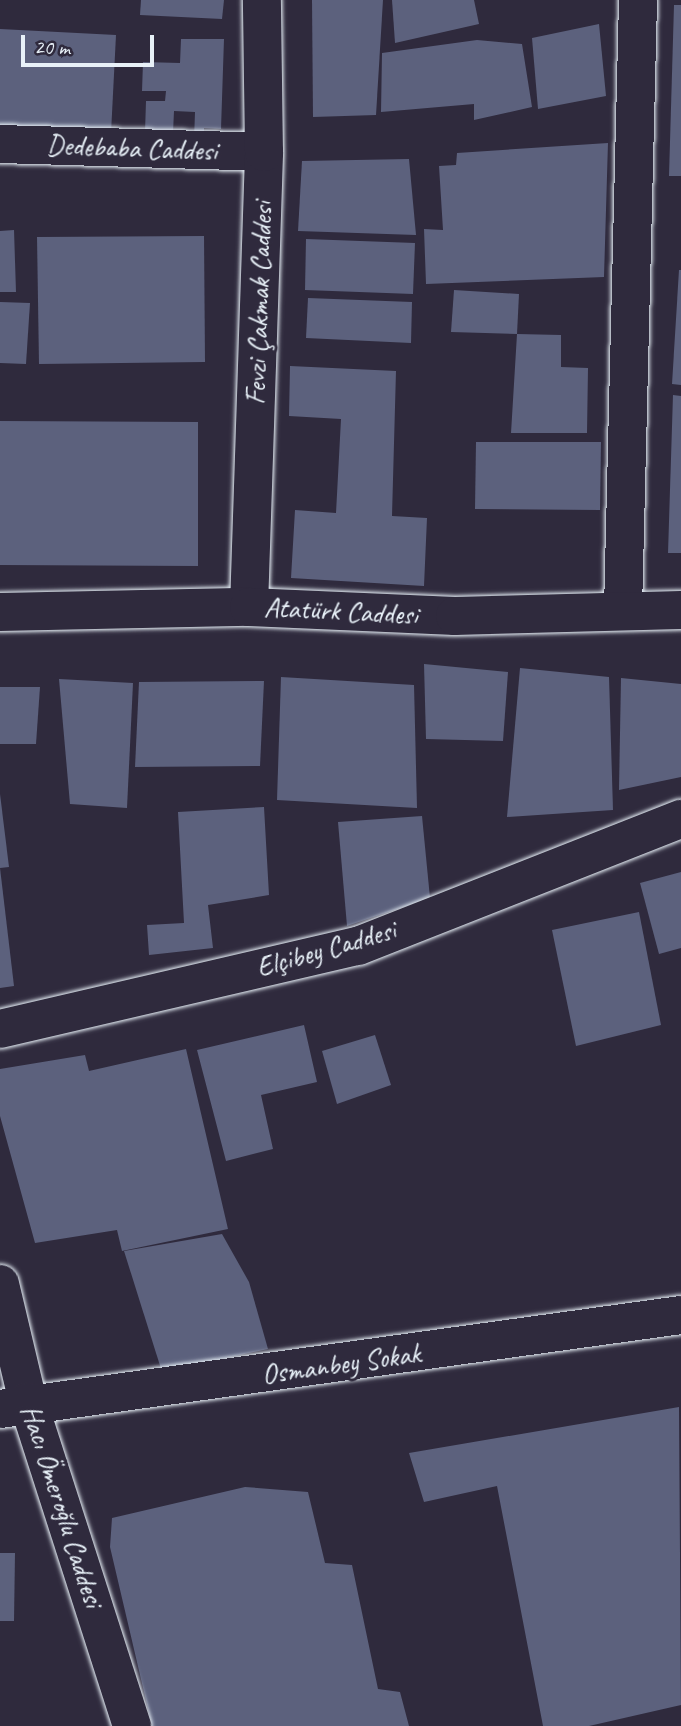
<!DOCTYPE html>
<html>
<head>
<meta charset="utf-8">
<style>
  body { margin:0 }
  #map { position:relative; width:681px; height:1726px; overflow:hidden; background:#2f2a3d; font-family:Caveat,sans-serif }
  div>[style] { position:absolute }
  .building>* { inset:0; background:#5c617d }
  .roads { filter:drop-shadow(0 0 2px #e8f1f8) drop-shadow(0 0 2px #e8f1f8) }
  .minor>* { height:38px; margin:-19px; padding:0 19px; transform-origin:19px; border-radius:19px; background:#2f2a3d }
  .tertiary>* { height:38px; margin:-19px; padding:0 19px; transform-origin:19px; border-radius:19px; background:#2f2a3d }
  .secondary>* { height:38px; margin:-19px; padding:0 19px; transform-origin:19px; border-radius:19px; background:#2f2a3d }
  span { translate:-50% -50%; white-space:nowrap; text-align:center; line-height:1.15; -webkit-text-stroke:6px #2f2a3d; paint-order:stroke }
  .street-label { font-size:28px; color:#e8f1f8 }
  .scale { position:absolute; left:21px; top:35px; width:133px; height:32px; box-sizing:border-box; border:4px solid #e8f1f8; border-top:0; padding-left:9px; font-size:21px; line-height:24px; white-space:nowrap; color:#e8f1f8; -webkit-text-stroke:5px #2f2a3d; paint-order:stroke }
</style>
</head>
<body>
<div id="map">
  <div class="building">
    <div style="clip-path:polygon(141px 0,224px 0,222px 19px,140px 15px)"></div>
    <div style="clip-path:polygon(312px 0,383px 0,376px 115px,313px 117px)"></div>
    <div style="clip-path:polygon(392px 0,474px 0,479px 24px,395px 43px)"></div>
    <div style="clip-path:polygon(674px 5px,681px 5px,681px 176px,669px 176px)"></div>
    <div style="clip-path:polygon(599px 24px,606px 96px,538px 109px,532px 38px)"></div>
    <div style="clip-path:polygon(0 29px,116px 35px,111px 133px,0 129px)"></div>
    <div style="clip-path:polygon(181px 39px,224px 39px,221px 129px,204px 128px,204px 140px,194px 140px,195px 112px,174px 111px,173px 133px,145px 132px,146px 101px,165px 101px,166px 91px,142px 91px,143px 62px,180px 63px)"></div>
    <div style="clip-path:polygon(477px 40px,522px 44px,532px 107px,474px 120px,474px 104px,381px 112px,382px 53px)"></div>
    <div style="clip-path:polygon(608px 143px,604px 277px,426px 284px,424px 229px,443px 230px,439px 166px,456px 165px,457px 153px)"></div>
    <div style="clip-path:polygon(409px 159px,416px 235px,298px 231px,302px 161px)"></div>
    <div style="clip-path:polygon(14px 230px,16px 292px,0 292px,0 231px)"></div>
    <div style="clip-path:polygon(204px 236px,205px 362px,39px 364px,37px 237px)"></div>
    <div style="clip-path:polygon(306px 239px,415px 243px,413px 294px,305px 290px)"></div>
    <div style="clip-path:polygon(679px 270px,681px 270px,681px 385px,672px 384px)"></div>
    <div style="clip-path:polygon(454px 290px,519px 294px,517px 334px,451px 332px)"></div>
    <div style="clip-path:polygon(308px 298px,412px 302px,411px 343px,306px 338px)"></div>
    <div style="clip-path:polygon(0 302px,30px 303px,26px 364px,0 363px)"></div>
    <div style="clip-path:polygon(517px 334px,561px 335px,561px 367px,588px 368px,587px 433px,511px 433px)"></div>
    <div style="clip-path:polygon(290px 366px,396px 371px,392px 516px,427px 518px,424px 586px,291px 578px,295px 510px,336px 513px,341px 419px,289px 416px)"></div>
    <div style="clip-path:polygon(673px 395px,681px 396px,681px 553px,668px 553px)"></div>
    <div style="clip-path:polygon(0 421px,198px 422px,198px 566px,0 565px)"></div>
    <div style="clip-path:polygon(476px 442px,601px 442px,600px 510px,475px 509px)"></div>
    <div style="clip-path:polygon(424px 664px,508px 672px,503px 741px,426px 739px)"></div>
    <div style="clip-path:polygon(520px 668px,609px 677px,613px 810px,507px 817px)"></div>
    <div style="clip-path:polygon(281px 677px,414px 685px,417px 808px,277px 800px)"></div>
    <div style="clip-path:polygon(621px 678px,681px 684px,681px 777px,619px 790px)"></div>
    <div style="clip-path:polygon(59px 679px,133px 683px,127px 808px,70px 804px)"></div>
    <div style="clip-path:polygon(264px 681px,260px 766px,135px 767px,139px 682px)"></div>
    <div style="clip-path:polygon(0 687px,40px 687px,36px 744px,0 744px)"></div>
    <div style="clip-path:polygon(0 794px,9px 867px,0 868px)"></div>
    <div style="clip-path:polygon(264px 807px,269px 895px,208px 905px,213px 948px,149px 955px,147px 925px,184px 923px,178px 812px)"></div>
    <div style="clip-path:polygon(422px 816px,430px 898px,347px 926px,338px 822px)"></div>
    <div style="clip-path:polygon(0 868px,14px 986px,0 988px)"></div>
    <div style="clip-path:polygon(681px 872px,681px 948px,659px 954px,640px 883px)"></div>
    <div style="clip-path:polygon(639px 912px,661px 1025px,576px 1046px,552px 930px)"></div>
    <div style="clip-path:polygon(304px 1025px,317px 1082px,261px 1095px,273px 1149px,226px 1161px,197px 1050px)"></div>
    <div style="clip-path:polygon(375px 1035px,391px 1085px,337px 1104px,322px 1051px)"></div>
    <div style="clip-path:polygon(186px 1049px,228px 1229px,122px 1251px,117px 1230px,35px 1243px,0 1116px,0 1069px,85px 1055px,89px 1071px)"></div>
    <div style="clip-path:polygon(222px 1234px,249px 1282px,268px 1349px,162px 1372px,124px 1251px)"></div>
    <div style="clip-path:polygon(679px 1407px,681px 1705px,589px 1726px,543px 1726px,497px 1486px,424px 1502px,409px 1453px)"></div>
    <div style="clip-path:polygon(245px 1487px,308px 1492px,325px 1563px,352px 1565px,378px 1689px,400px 1692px,409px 1726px,152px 1726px,110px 1547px,112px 1518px)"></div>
    <div style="clip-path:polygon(0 1553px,15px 1553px,14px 1621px,0 1621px)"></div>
  </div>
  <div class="roads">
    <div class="minor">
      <div style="left:623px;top:610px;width:610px;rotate:-88.59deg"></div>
    </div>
    <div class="tertiary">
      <div style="left:0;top:144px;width:264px;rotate:1.7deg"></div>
      <div style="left:249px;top:607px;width:455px;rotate:-88.1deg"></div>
      <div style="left:264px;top:152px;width:152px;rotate:-90.8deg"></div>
      <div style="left:0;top:1284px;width:121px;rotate:76.7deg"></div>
      <div style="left:28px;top:1402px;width:340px;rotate:72.2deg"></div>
      <div style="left:0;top:1409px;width:687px;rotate:-7.86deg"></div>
    </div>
    <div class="secondary">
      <div style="left:0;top:612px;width:249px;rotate:-1.2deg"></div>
      <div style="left:249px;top:607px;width:206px;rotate:2.5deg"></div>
      <div style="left:455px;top:616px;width:226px;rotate:-1.5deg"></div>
      <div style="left:0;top:1029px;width:367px;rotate:-13.1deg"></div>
      <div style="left:358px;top:946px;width:347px;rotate:-21.5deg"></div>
    </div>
  </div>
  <div class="street-label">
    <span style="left:132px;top:148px;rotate:2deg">Dedebaba Caddesi</span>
    <span style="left:259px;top:303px;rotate:-88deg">Fevzi Çakmak Caddesi</span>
    <span style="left:341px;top:611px;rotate:3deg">Atatürk Caddesi</span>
    <span style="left:326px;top:949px;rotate:-16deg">Elçibey Caddesi</span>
    <span style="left:341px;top:1364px;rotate:-8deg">Osmanbey Sokak</span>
    <span style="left:62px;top:1506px;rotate:72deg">Hacı Ömeroğlu Caddesi</span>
  </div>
  <div class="scale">20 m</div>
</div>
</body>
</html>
